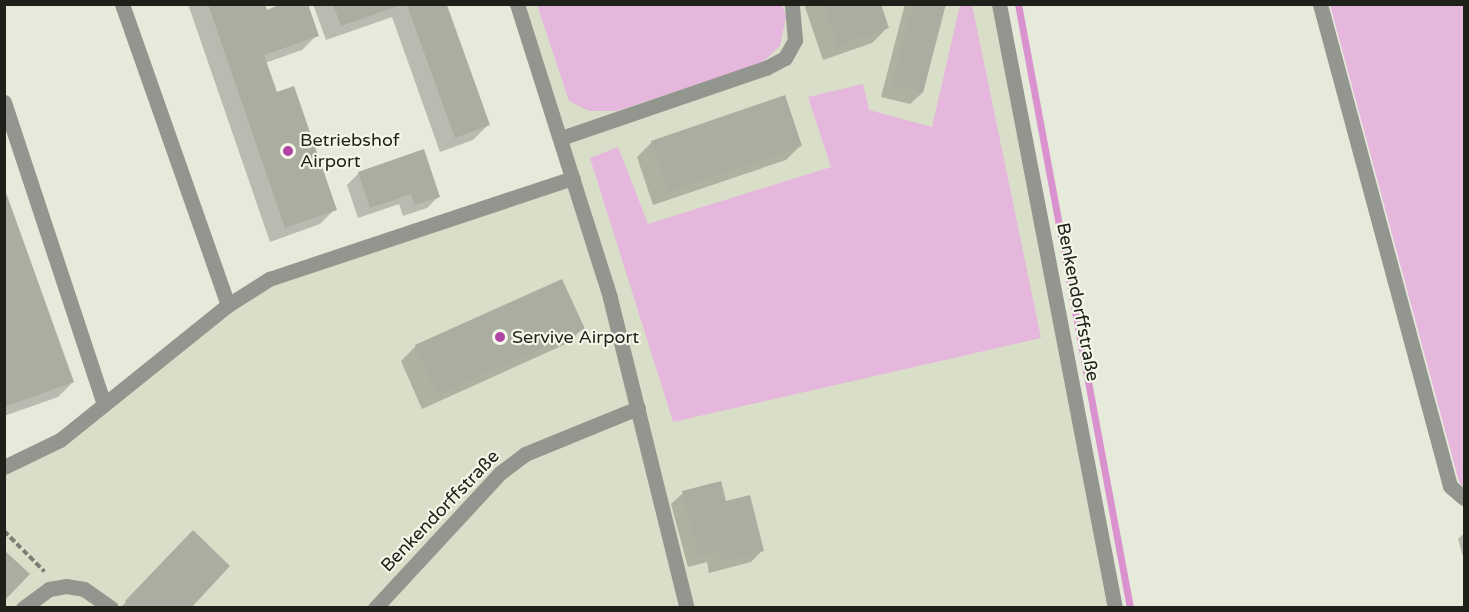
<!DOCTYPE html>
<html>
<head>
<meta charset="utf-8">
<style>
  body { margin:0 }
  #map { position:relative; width:1469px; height:612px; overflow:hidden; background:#e6eadb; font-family:"Varela Round",sans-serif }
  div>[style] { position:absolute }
  .built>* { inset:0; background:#d8dec8 }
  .green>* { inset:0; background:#e6b7dd }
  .shadow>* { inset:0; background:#0003 }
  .stream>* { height:7px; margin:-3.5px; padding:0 3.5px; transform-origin:3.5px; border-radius:3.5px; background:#d992cd }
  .building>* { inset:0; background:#aaaea0 }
  .path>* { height:4px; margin-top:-2px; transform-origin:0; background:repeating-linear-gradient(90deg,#7c7f75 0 6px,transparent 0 9px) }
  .minor>* { height:15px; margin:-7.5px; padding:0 7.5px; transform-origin:7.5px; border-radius:7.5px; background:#93958f }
  .dots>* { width:16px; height:16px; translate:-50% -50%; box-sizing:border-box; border:3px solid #f3f7e8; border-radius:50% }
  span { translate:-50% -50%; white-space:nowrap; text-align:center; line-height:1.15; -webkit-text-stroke:4.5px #f3f7e8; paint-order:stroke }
  .poi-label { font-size:18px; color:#1e201a }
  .left { translate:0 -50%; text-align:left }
  .street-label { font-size:18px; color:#1e201a }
  .frame { position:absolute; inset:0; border:6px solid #1e201a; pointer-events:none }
</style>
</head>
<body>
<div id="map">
  <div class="built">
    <div style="clip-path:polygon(517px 5px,999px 5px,1115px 607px,5px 608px,5px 467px,60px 440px,269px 279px,573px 178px)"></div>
  </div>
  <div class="green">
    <div style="clip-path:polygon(537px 5px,782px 5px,786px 17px,780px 46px,762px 63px,617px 111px,589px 111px,569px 101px)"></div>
    <div style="clip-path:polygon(960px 5px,972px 5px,1041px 338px,673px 422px,590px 158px,618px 147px,648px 224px,831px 167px,808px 97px,863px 84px,869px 110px,932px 127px)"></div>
    <div style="clip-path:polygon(1330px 5px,1464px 5px,1464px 488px,1459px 482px)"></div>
  </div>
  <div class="shadow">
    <div style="clip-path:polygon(188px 4px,263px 4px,266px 11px,317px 35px,302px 50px,265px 63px,276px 94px,335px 209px,320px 224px,270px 242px)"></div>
    <div style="clip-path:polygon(313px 4px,446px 4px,488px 125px,473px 140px,440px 152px,392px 17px,326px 40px)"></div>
    <div style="clip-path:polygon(804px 4px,879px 4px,887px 28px,872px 43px,823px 60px)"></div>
    <div style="clip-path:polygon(905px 4px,945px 4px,922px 93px,910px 104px,881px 97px)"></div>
    <div style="clip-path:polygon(652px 142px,801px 145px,786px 160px,653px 205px,637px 157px)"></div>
    <div style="clip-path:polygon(359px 173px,439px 196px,427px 208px,403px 216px,399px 204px,358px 218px,347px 185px)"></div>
    <div style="clip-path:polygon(4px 190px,73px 382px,58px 397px,4px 416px)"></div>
    <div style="clip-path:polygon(583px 328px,568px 343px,422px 409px,401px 361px,416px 346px)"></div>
    <div style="clip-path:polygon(683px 493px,725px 503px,763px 550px,751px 562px,709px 573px,707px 562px,688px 567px,671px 504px)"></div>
    <div style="clip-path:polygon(1462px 535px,1464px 535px,1464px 560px,1458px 539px)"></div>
    <div style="clip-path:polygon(181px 544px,189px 608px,120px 608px)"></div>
  </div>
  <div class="stream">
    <div style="left:1018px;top:4px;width:614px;rotate:79.49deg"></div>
  </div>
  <div class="building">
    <div style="clip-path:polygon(208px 4px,265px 4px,267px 10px,281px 4px,308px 4px,319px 36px,264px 55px,277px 92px,294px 86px,337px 210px,285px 228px)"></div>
    <div style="clip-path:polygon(333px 4px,401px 4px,401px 5px,341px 26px)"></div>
    <div style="clip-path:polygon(823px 4px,881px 4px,889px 28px,837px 46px)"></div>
    <div style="clip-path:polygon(913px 4px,946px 4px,923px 93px,892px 85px)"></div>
    <div style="clip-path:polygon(407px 5px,447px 5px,490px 125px,455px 138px)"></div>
    <div style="clip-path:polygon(785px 95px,802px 146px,668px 191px,651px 141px)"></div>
    <div style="clip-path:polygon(424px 149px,440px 197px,415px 205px,411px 194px,370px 208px,358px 172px)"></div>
    <div style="clip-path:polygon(4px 187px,74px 382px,4px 407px)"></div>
    <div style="clip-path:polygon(562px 279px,585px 329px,437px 395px,415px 345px)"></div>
    <div style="clip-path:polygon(721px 481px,726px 501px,750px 495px,764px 551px,721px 562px,718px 551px,699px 556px,682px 491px)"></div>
    <div style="clip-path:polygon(193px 530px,230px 566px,191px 608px,131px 608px,125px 601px)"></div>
    <div style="clip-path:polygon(4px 550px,30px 574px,4px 601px)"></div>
  </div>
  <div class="path">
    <div style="left:4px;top:531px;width:57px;rotate:45deg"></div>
  </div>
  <div class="minor">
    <div style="left:122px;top:4px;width:319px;rotate:70.6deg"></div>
    <div style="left:517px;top:4px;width:308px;rotate:72.4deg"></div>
    <div style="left:610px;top:298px;width:319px;rotate:76.1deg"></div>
    <div style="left:999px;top:4px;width:615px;rotate:79.13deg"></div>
    <div style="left:1320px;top:4px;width:499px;rotate:74.9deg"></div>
    <div style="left:1450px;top:486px;width:18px;rotate:41deg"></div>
    <div style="left:4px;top:102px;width:318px;rotate:71.7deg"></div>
    <div style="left:561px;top:138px;width:217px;rotate:-18.9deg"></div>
    <div style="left:766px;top:68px;width:21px;rotate:-28deg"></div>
    <div style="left:785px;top:58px;width:21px;rotate:-61deg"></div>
    <div style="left:795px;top:40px;width:36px;rotate:-95deg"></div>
    <div style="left:4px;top:467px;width:62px;rotate:-25.7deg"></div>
    <div style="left:60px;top:440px;width:216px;rotate:-38.8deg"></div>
    <div style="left:228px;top:305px;width:49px;rotate:-32.4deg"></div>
    <div style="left:269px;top:279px;width:320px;rotate:-18.4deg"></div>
    <div style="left:23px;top:608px;width:32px;rotate:-36deg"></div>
    <div style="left:49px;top:589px;width:17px;rotate:-10deg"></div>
    <div style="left:66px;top:586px;width:18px;rotate:9deg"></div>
    <div style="left:84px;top:589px;width:33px;rotate:35deg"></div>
    <div style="left:375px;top:608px;width:184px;rotate:-47.2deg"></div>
    <div style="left:500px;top:473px;width:31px;rotate:-37deg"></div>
    <div style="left:525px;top:454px;width:122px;rotate:-22.2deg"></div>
  </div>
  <div class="dots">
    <div style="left:288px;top:151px;background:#b245a4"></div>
    <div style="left:500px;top:337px;background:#b245a4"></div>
  </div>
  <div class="poi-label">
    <span class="left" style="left:300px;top:151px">Betriebshof<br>Airport</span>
    <span class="left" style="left:512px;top:337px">Servive Airport</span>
  </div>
  <div class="street-label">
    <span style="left:1078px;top:302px;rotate:79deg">Benkendorffstraße</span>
    <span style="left:440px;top:511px;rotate:-46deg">Benkendorffstraße</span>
  </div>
  <div class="frame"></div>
</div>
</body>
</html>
